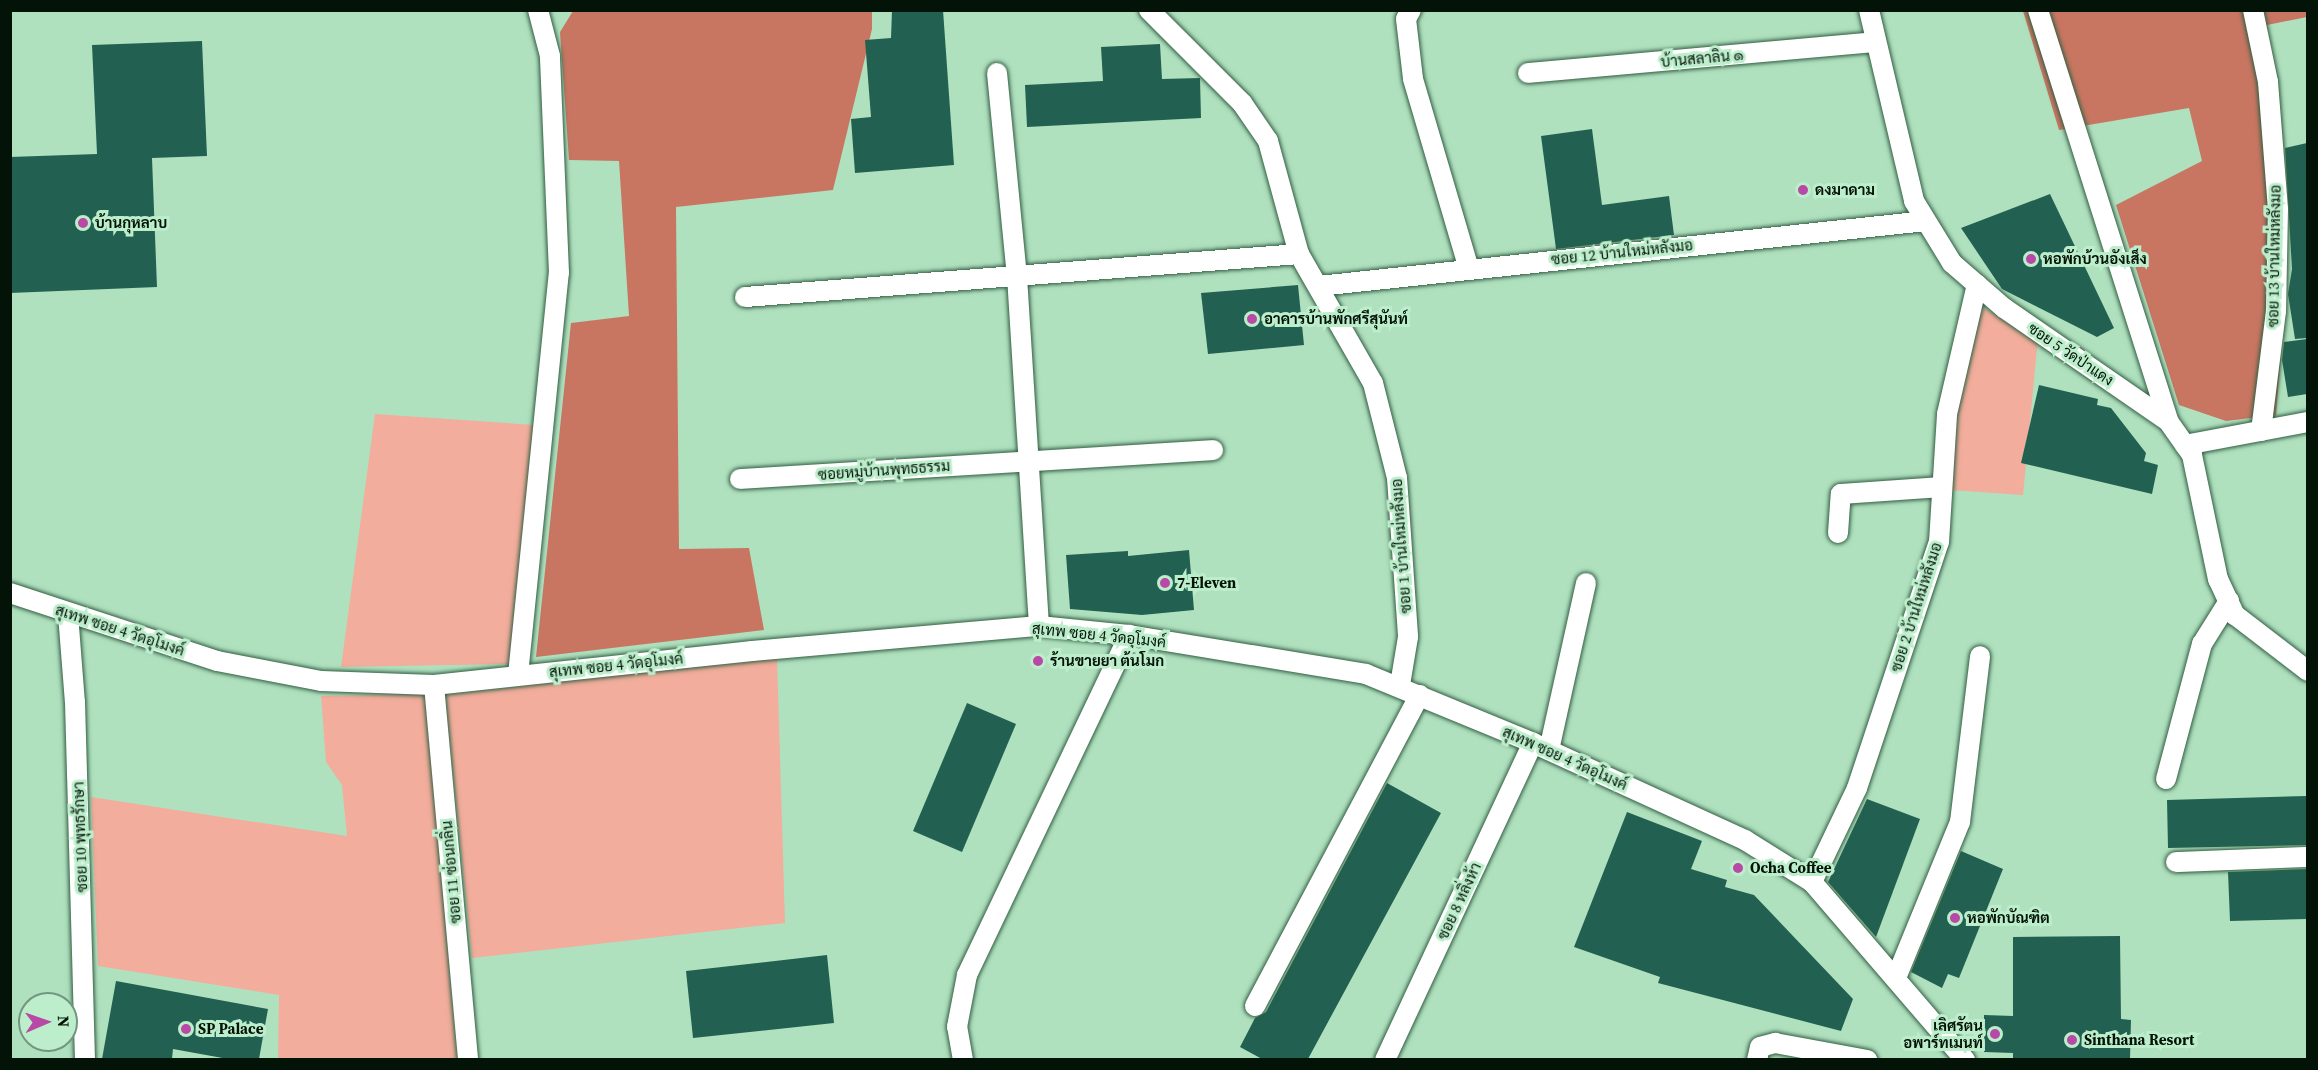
<!DOCTYPE html>
<html>
<head>
<meta charset="utf-8">
<style>
  body { margin:0 }
  #map { position:relative; width:2318px; height:1070px; overflow:hidden; background:#b0e1bf; font-family:"Source Serif 4",Sarabun,serif }
  div>[style] { position:absolute }
  .green>* { inset:0; background:#f2ad9c }
  .forest>* { inset:0; background:#c87662 }
  .building>* { inset:0; background:#226151 }
  .roads { filter:drop-shadow(0 0 2px #325e42) drop-shadow(0 0 2px #325e42) }
  .street>* { height:20px; margin:-10px; padding:0 10px; transform-origin:10px; border-radius:10px; background:#fff }
  .dots>* { width:16px; height:16px; translate:-50% -50%; box-sizing:border-box; border:3px solid #bdeecc; border-radius:50% }
  span { translate:-50% -50%; white-space:nowrap; text-align:center; line-height:1.15; -webkit-text-stroke:6px #bdeecc; paint-order:stroke }
  .street-label { font-size:15px; color:#031308 }
  .poi-label { font-size:15px; color:#031308; font-weight:700 }
  .left { translate:0 -50%; text-align:left }
  .right { translate:-100% -50%; text-align:right }
  .frame { position:absolute; inset:0; border:12px solid #031308; pointer-events:none }
  .north { position:absolute; left:18px; top:992px; width:60px; height:60px; box-sizing:border-box; background:#bdeecc; border:2px solid #73967e; border-radius:50%; rotate:88deg; font-size:16px; font-weight:700; line-height:24px; text-align:center; color:#031308 }
  .north::after { content:''; display:block; margin:auto; width:21px; height:27px; background:#b849a6; clip-path:polygon(50% 0,100% 100%,50% 72%,0 100%) }
</style>
</head>
<body>
<div id="map">
  <div class="green">
    <div style="clip-path:polygon(1980px 306px,2038px 338px,2023px 495px,1950px 490px,1957px 414px)"></div>
    <div style="clip-path:polygon(375px 414px,534px 425px,509px 664px,341px 667px)"></div>
    <div style="clip-path:polygon(777px 657px,785px 923px,472px 958px,445px 695px)"></div>
    <div style="clip-path:polygon(426px 694px,457px 1059px,278px 1059px,279px 995px,98px 966px,91px 797px,347px 836px,342px 785px,326px 762px,321px 696px)"></div>
  </div>
  <div class="forest">
    <div style="clip-path:polygon(573px 11px,872px 11px,872px 29px,833px 190px,676px 207px,679px 549px,749px 548px,764px 630px,536px 657px,571px 323px,629px 316px,619px 161px,569px 160px,560px 32px)"></div>
    <div style="clip-path:polygon(2023px 11px,2307px 11px,2307px 17px,2267px 25px,2280px 131px,2283px 331px,2276px 415px,2226px 421px,2179px 405px,2116px 205px,2202px 161px,2189px 108px,2059px 130px)"></div>
  </div>
  <div class="building">
    <div style="clip-path:polygon(892px 10px,943px 10px,954px 165px,855px 173px,851px 119px,871px 117px,865px 40px,891px 38px)"></div>
    <div style="clip-path:polygon(202px 41px,207px 156px,152px 158px,157px 287px,10px 293px,10px 157px,97px 154px,92px 45px)"></div>
    <div style="clip-path:polygon(1160px 44px,1162px 79px,1200px 78px,1201px 118px,1027px 127px,1025px 85px,1103px 81px,1101px 47px)"></div>
    <div style="clip-path:polygon(1592px 129px,1602px 205px,1669px 196px,1674px 235px,1556px 249px,1541px 136px)"></div>
    <div style="clip-path:polygon(2307px 143px,2307px 338px,2295px 339px,2288px 294px,2292px 269px,2285px 148px)"></div>
    <div style="clip-path:polygon(2050px 194px,2114px 328px,2097px 337px,2002px 289px,1961px 228px)"></div>
    <div style="clip-path:polygon(1298px 285px,1304px 345px,1208px 354px,1201px 293px)"></div>
    <div style="clip-path:polygon(2307px 339px,2307px 394px,2288px 397px,2282px 360px,2284px 342px)"></div>
    <div style="clip-path:polygon(2039px 385px,2098px 399px,2097px 405px,2111px 408px,2146px 453px,2144px 461px,2158px 465px,2152px 494px,2021px 463px)"></div>
    <div style="clip-path:polygon(1189px 550px,1194px 610px,1142px 615px,1070px 609px,1066px 555px,1128px 551px,1128px 556px)"></div>
    <div style="clip-path:polygon(967px 703px,1016px 724px,962px 852px,913px 831px)"></div>
    <div style="clip-path:polygon(1387px 783px,1441px 813px,1308px 1059px,1262px 1059px,1240px 1047px,1255px 1018px,1266px 1012px)"></div>
    <div style="clip-path:polygon(2307px 796px,2307px 845px,2168px 848px,2167px 800px)"></div>
    <div style="clip-path:polygon(1867px 799px,1920px 819px,1876px 937px,1828px 882px)"></div>
    <div style="clip-path:polygon(1627px 812px,1702px 841px,1691px 869px,1727px 880px,1725px 887px,1754px 895px,1853px 999px,1841px 1031px,1658px 983px,1660px 977px,1574px 947px)"></div>
    <div style="clip-path:polygon(1961px 851px,2003px 869px,1959px 978px,1948px 974px,1942px 988px,1911px 972px)"></div>
    <div style="clip-path:polygon(2307px 869px,2307px 919px,2230px 921px,2228px 872px)"></div>
    <div style="clip-path:polygon(2120px 936px,2121px 1019px,2131px 1020px,2130px 1059px,2013px 1059px,2013px 1053px,1984px 1052px,1984px 1015px,2013px 1016px,2013px 937px)"></div>
    <div style="clip-path:polygon(827px 955px,834px 1023px,693px 1038px,686px 971px)"></div>
    <div style="clip-path:polygon(116px 981px,268px 1009px,259px 1059px,228px 1059px,173px 1049px,172px 1059px,102px 1059px)"></div>
  </div>
  <div class="roads">
    <div class="street">
      <div style="left:1149px;top:10px;width:132px;rotate:45deg"></div>
      <div style="left:1242px;top:103px;width:46px;rotate:55.6deg"></div>
      <div style="left:1268px;top:141px;width:117px;rotate:74.7deg"></div>
      <div style="left:1299px;top:254px;width:149px;rotate:60.2deg"></div>
      <div style="left:1373px;top:383px;width:98px;rotate:75.8deg"></div>
      <div style="left:1397px;top:478px;width:159px;rotate:86deg"></div>
      <div style="left:1408px;top:637px;width:49px;rotate:99.5deg"></div>
      <div style="left:1411px;top:10px;width:10px;rotate:119deg"></div>
      <div style="left:1406px;top:19px;width:60px;rotate:83.3deg"></div>
      <div style="left:1413px;top:79px;width:198px;rotate:73.6deg"></div>
      <div style="left:1869px;top:10px;width:196px;rotate:76.7deg"></div>
      <div style="left:1914px;top:201px;width:73px;rotate:58.5deg"></div>
      <div style="left:1952px;top:263px;width:69px;rotate:40.9deg"></div>
      <div style="left:2004px;top:308px;width:199px;rotate:34.6deg"></div>
      <div style="left:2168px;top:421px;width:42px;rotate:54.8deg"></div>
      <div style="left:2192px;top:455px;width:127px;rotate:78.2deg"></div>
      <div style="left:2218px;top:579px;width:40px;rotate:65deg"></div>
      <div style="left:2235px;top:615px;width:92px;rotate:37.5deg"></div>
      <div style="left:2038px;top:10px;width:431px;rotate:72.4deg"></div>
      <div style="left:2253px;top:10px;width:74px;rotate:78.2deg"></div>
      <div style="left:2268px;top:82px;width:127px;rotate:85.5deg"></div>
      <div style="left:2278px;top:209px;width:102px;rotate:91.1deg"></div>
      <div style="left:2276px;top:311px;width:121px;rotate:97.1deg"></div>
      <div style="left:997px;top:73px;width:204px;rotate:84.4deg"></div>
      <div style="left:1017px;top:276px;width:351px;rotate:86.4deg"></div>
      <div style="left:1528px;top:73px;width:349px;rotate:-5.1deg"></div>
      <div style="left:1319px;top:286px;width:610px;rotate:-6.11deg"></div>
      <div style="left:745px;top:297px;width:556px;rotate:-4.44deg"></div>
      <div style="left:2185px;top:445px;width:125px;rotate:-10.6deg"></div>
      <div style="left:740px;top:479px;width:474px;rotate:-3.5deg"></div>
      <div style="left:1838px;top:533px;width:39px;rotate:-86deg"></div>
      <div style="left:1841px;top:494px;width:101px;rotate:-4deg"></div>
      <div style="left:10px;top:593px;width:218px;rotate:18.2deg"></div>
      <div style="left:217px;top:661px;width:106px;rotate:10.9deg"></div>
      <div style="left:321px;top:681px;width:113px;rotate:2deg"></div>
      <div style="left:434px;top:685px;width:320px;rotate:-6.1deg"></div>
      <div style="left:752px;top:651px;width:288px;rotate:-5deg"></div>
      <div style="left:1039px;top:626px;width:90px;rotate:5.7deg"></div>
      <div style="left:1129px;top:635px;width:240px;rotate:9.3deg"></div>
      <div style="left:1366px;top:674px;width:181px;rotate:22.4deg"></div>
      <div style="left:1533px;top:743px;width:233px;rotate:24.6deg"></div>
      <div style="left:1745px;top:840px;width:79px;rotate:32.1deg"></div>
      <div style="left:1812px;top:882px;width:235px;rotate:49.3deg"></div>
      <div style="left:68px;top:614px;width:88px;rotate:85.5deg"></div>
      <div style="left:75px;top:702px;width:358px;rotate:88.4deg"></div>
      <div style="left:518px;top:675px;width:404px;rotate:-84.2deg"></div>
      <div style="left:559px;top:273px;width:217px;rotate:-92.4deg"></div>
      <div style="left:550px;top:56px;width:48px;rotate:-104.6deg"></div>
      <div style="left:434px;top:685px;width:377px;rotate:84.8deg"></div>
      <div style="left:1549px;top:750px;width:171px;rotate:-77.5deg"></div>
      <div style="left:2166px;top:779px;width:140px;rotate:-75.1deg"></div>
      <div style="left:2202px;top:644px;width:51px;rotate:-57.9deg"></div>
      <div style="left:2176px;top:862px;width:132px;rotate:-2.2deg"></div>
      <div style="left:1812px;top:882px;width:104px;rotate:-64.4deg"></div>
      <div style="left:1857px;top:788px;width:259px;rotate:-71.6deg"></div>
      <div style="left:1939px;top:542px;width:128px;rotate:-86.4deg"></div>
      <div style="left:1947px;top:414px;width:133px;rotate:-77deg"></div>
      <div style="left:1896px;top:978px;width:169px;rotate:-67.7deg"></div>
      <div style="left:1960px;top:822px;width:167px;rotate:-83.1deg"></div>
      <div style="left:1255px;top:1006px;width:352px;rotate:-62.1deg"></div>
      <div style="left:963px;top:1060px;width:34px;rotate:-100deg"></div>
      <div style="left:957px;top:1027px;width:53px;rotate:-79.1deg"></div>
      <div style="left:967px;top:975px;width:377px;rotate:-64.5deg"></div>
      <div style="left:1385px;top:1060px;width:350px;rotate:-65deg"></div>
      <div style="left:1757px;top:1060px;width:13px;rotate:-77deg"></div>
      <div style="left:1760px;top:1047px;width:16px;rotate:-15deg"></div>
      <div style="left:1775px;top:1043px;width:94px;rotate:10.5deg"></div>
    </div>
  </div>
  <div class="dots">
    <div style="left:1803px;top:190px;background:#b849a6"></div>
    <div style="left:83px;top:223px;background:#b849a6"></div>
    <div style="left:2031px;top:259px;background:#b849a6"></div>
    <div style="left:1252px;top:319px;background:#b849a6"></div>
    <div style="left:1165px;top:583px;background:#b849a6"></div>
    <div style="left:1038px;top:661px;background:#b849a6"></div>
    <div style="left:1738px;top:868px;background:#b849a6"></div>
    <div style="left:1955px;top:918px;background:#b849a6"></div>
    <div style="left:186px;top:1029px;background:#b849a6"></div>
    <div style="left:1995px;top:1034px;background:#b849a6"></div>
    <div style="left:2072px;top:1040px;background:#b849a6"></div>
  </div>
  <div class="street-label">
    <span style="left:1702px;top:58px;rotate:-5deg">บ้านสลาลิน ๑</span>
    <span style="left:1622px;top:252px;rotate:-6deg">ซอย 12 บ้านใหม่หลังมอ</span>
    <span style="left:2274px;top:256px;rotate:-89deg">ซอย 13 บ้านใหม่หลังมอ</span>
    <span style="left:2071px;top:354px;rotate:34deg">ซอย 5 วัดป่าแดง</span>
    <span style="left:884px;top:470px;rotate:-4deg">ซอยหมู่บ้านพุทธธรรม</span>
    <span style="left:1401px;top:546px;rotate:-94deg">ซอย 1 บ้านใหม่หลังมอ</span>
    <span style="left:1916px;top:607px;rotate:-72deg">ซอย 2 บ้านใหม่หลังมอ</span>
    <span style="left:120px;top:630px;rotate:18deg">สุเทพ ซอย 4 วัดอุโมงค์</span>
    <span style="left:1099px;top:635px;rotate:6deg">สุเทพ ซอย 4 วัดอุโมงค์</span>
    <span style="left:616px;top:665px;rotate:-6deg">สุเทพ ซอย 4 วัดอุโมงค์</span>
    <span style="left:1565px;top:758px;rotate:24deg">สุเทพ ซอย 4 วัดอุโมงค์</span>
    <span style="left:80px;top:837px;rotate:-92deg">ซอย 10 พุทธรักษา</span>
    <span style="left:451px;top:872px;rotate:-95deg">ซอย 11 ซ่อนกลิ่น</span>
    <span style="left:1459px;top:901px;rotate:-65deg">ซอย 8 หลิ่งห้า</span>
  </div>
  <div class="poi-label">
    <span class="left" style="left:1815px;top:190px">ดงมาดาม</span>
    <span class="left" style="left:95px;top:223px">บ้านกุหลาบ</span>
    <span class="left" style="left:2043px;top:259px">หอพักบ้วนอังเส็ง</span>
    <span class="left" style="left:1264px;top:319px">อาคารบ้านพักศรีสุนันท์</span>
    <span class="left" style="left:1177px;top:583px">7-Eleven</span>
    <span class="left" style="left:1050px;top:661px">ร้านขายยา ต้นโมก</span>
    <span class="left" style="left:1750px;top:868px">Ocha Coffee</span>
    <span class="left" style="left:1967px;top:918px">หอพักบัณฑิต</span>
    <span class="right" style="left:1983px;top:1034px">เลิศรัตน<br>อพาร์ทเมนท์</span>
    <span class="left" style="left:198px;top:1029px">SP Palace</span>
    <span class="left" style="left:2084px;top:1040px">Sinthana Resort</span>
  </div>
  <div class="frame"></div>
  <div class="north">N</div>
</div>
</body>
</html>
